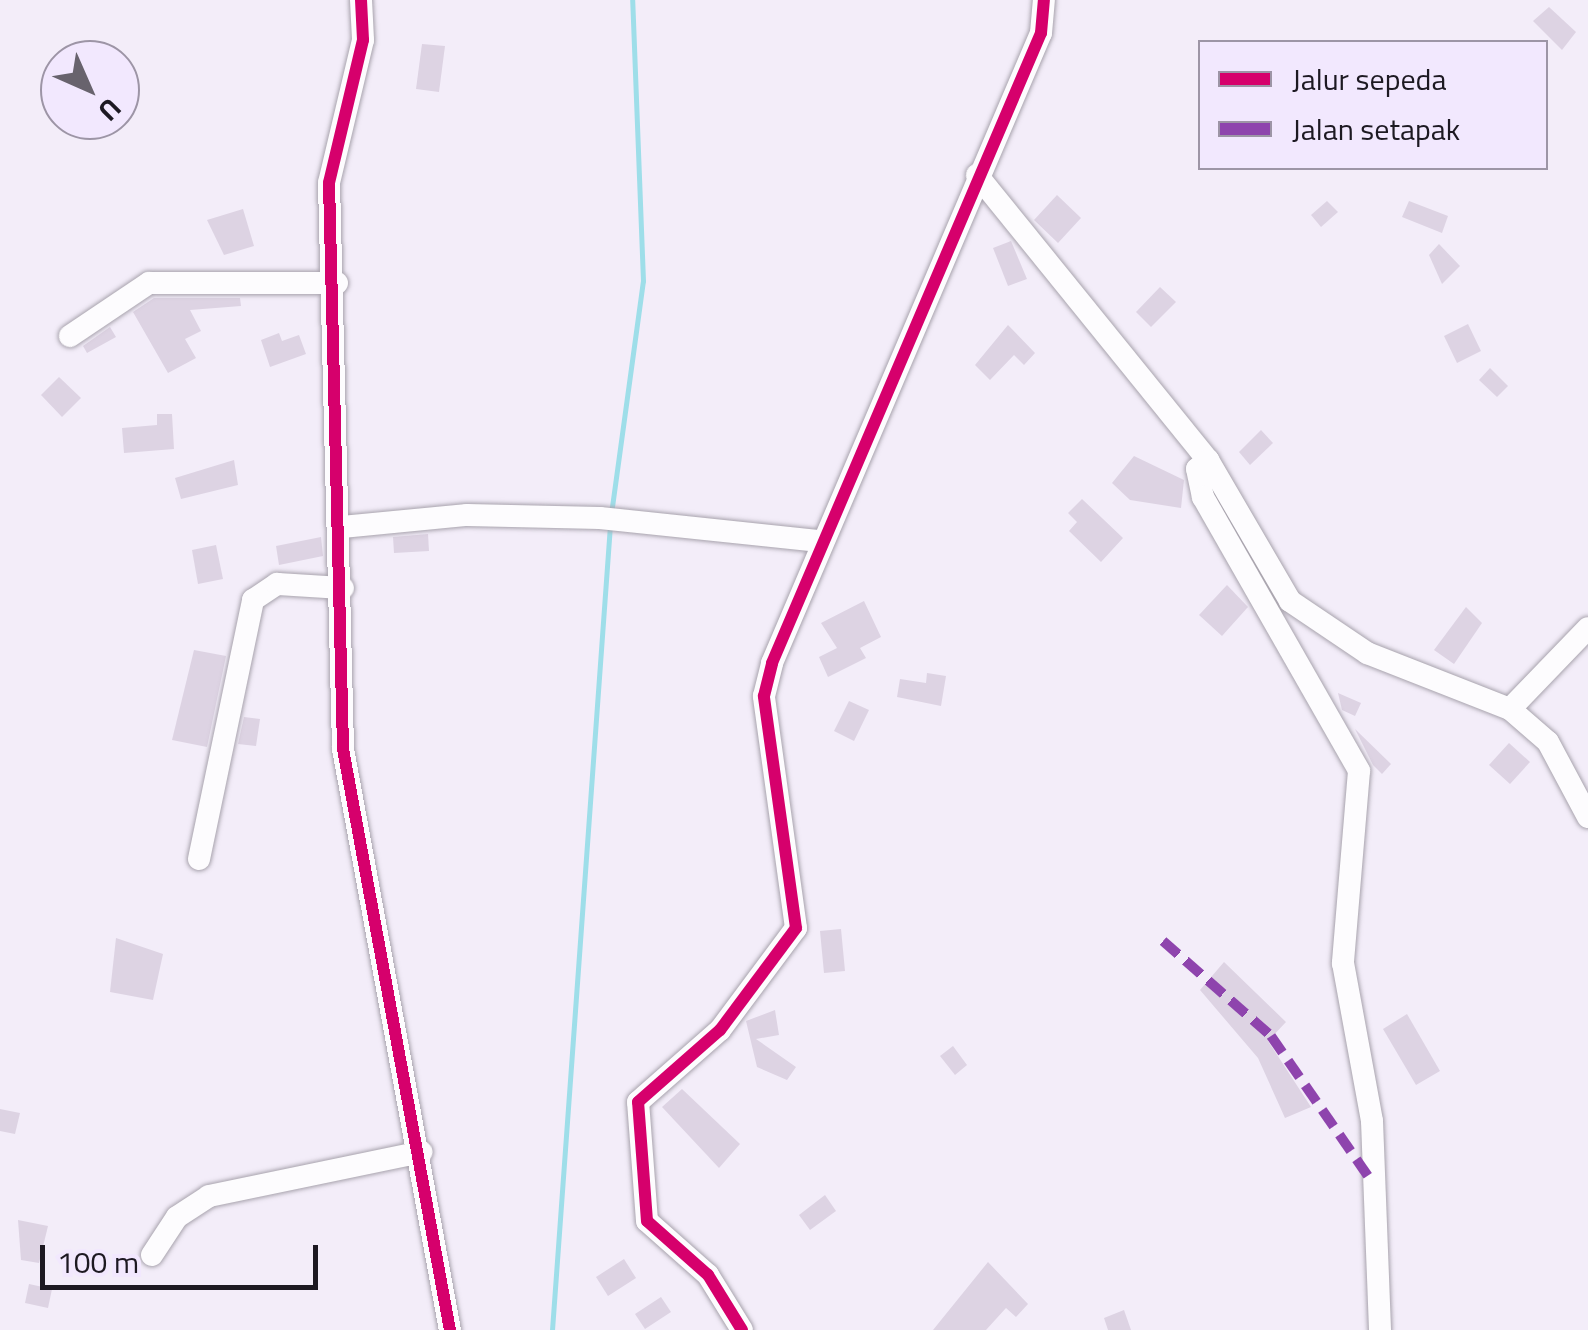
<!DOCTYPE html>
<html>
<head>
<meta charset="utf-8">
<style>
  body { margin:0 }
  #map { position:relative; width:1588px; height:1330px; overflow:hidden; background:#f3edf9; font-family:"Titillium Web",sans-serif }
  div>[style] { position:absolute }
  .stream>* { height:5px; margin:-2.5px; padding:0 2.5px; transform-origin:2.5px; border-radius:2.5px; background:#9edee9 }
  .building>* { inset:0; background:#ddd3e3 }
  .roads { filter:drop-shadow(0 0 2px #a8a3ad) drop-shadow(0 0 2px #a8a3ad) }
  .minor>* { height:22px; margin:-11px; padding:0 11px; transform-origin:11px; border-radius:11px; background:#fdfcfe }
  .quiet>* { height:10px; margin-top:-5px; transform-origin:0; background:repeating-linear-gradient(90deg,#8e44ad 0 20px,transparent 0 30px) }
  .cycleway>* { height:12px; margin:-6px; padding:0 6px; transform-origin:6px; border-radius:6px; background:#d6006c }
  span { translate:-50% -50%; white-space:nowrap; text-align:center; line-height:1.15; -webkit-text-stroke:8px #f2e8fe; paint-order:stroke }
  .legend { position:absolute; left:1198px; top:40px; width:350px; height:130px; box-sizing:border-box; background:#f2e8fe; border:2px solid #9d95a6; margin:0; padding:12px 18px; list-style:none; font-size:30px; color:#1d1922 }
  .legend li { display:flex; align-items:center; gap:20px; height:50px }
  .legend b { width:50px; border:2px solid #9d95a6 }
  .north { position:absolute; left:40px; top:40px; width:100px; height:100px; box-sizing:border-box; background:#f2e8fe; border:2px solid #9d95a6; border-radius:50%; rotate:135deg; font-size:28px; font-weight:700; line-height:40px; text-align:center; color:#1d1922 }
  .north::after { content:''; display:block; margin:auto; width:35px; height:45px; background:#68636d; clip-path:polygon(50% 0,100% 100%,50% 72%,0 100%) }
  .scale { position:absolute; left:40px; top:1245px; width:278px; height:45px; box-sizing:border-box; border:5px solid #1d1922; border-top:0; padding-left:12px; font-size:30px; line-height:35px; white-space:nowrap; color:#1d1922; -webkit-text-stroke:8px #f2e8fe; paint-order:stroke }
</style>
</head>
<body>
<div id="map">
  <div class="stream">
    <div style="left:611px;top:514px;width:235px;rotate:-82.2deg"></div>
    <div style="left:643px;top:281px;width:281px;rotate:-92.2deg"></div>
    <div style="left:552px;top:1330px;width:807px;rotate:-85.88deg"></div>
  </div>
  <div class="building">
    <div style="clip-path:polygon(1549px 7px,1576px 32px,1562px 50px,1533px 21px)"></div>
    <div style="clip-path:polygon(422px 44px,445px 46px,439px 92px,416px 89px)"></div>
    <div style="clip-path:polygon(1057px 195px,1081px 218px,1058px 243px,1034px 220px)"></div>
    <div style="clip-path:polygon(1327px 201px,1338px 212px,1321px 227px,1311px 215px)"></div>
    <div style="clip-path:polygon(1409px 201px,1448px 216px,1442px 233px,1402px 217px)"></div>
    <div style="clip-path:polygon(243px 209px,254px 246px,224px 255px,207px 220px)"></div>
    <div style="clip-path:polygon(1011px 241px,1027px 279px,1008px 286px,993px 248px)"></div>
    <div style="clip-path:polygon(1439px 244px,1460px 266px,1442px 284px,1429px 255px)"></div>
    <div style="clip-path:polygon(1160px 287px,1176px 302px,1151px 327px,1136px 312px)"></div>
    <div style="clip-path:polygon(154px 298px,240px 298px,241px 306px,190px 310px,201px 331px,185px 339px,196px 358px,168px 373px,133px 312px)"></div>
    <div style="clip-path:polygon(1468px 324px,1481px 351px,1457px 363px,1444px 336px)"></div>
    <div style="clip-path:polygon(1008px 325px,1035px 353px,1024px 365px,1014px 355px,990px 380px,975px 365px)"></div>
    <div style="clip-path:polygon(110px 327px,116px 337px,87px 353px,83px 346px)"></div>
    <div style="clip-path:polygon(279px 333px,282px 341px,299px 335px,306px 354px,270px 367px,261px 340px)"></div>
    <div style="clip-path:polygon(1490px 368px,1508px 386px,1497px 397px,1479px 380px)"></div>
    <div style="clip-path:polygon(59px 377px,81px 398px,62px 417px,41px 395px)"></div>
    <div style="clip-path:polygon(157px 414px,172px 414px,174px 449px,124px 453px,122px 428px,157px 425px)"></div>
    <div style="clip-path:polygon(1261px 430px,1273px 443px,1250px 465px,1239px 452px)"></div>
    <div style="clip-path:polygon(1134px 456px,1184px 480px,1181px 508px,1130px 500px,1112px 483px)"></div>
    <div style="clip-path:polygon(234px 460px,238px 485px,181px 499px,175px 478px)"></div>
    <div style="clip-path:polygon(1082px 499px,1123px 538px,1101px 562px,1069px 531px,1077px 522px,1068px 513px)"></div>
    <div style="clip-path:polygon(428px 534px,429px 551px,394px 553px,393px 537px)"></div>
    <div style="clip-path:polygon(321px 537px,323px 556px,279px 565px,276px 546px)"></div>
    <div style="clip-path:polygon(216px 545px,223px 579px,198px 584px,192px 550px)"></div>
    <div style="clip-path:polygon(1227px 585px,1248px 607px,1222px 636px,1199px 615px)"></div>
    <div style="clip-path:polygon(864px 601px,881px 637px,860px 648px,866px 658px,828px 677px,819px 657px,837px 648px,821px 623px)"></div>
    <div style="clip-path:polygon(1466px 607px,1482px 623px,1454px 664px,1434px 650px)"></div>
    <div style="clip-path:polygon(194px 650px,226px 656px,207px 747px,172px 740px)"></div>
    <div style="clip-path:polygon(927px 673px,946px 676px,941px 706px,897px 697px,900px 679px,926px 683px)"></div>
    <div style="clip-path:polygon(1338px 693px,1361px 703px,1355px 716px,1342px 710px)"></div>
    <div style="clip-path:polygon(849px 701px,869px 710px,854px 741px,834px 731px)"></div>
    <div style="clip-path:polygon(244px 717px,260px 719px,256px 746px,238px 744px)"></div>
    <div style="clip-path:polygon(1355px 729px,1391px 764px,1382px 774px,1373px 765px)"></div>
    <div style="clip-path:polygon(1509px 743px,1530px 762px,1510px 784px,1489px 765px)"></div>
    <div style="clip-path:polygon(841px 929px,845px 971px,824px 973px,820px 931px)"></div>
    <div style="clip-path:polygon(116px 938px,163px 954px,153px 1000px,110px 992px)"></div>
    <div style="clip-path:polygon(1224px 962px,1286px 1022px,1268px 1041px,1311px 1107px,1285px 1118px,1258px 1058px,1200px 990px)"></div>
    <div style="clip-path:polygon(775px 1010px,779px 1035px,756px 1039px,796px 1067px,787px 1080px,757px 1067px,746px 1021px)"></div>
    <div style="clip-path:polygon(1407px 1014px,1440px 1071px,1416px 1085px,1383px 1029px)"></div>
    <div style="clip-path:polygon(953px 1046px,967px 1065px,955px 1075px,940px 1056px)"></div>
    <div style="clip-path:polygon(682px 1089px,740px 1144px,719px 1168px,662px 1107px)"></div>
    <div style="clip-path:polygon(0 1109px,20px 1113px,15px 1134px,0 1131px)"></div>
    <div style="clip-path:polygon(825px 1195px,836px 1211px,810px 1230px,799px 1215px)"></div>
    <div style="clip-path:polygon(18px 1220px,48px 1226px,39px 1263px,21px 1260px)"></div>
    <div style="clip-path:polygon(624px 1259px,636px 1278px,608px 1296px,596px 1277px)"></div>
    <div style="clip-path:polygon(988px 1262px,1028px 1304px,1016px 1317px,1006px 1308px,986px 1330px,933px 1330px)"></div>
    <div style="clip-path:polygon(29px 1284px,52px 1289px,48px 1308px,25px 1303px)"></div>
    <div style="clip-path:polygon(661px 1297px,671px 1312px,645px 1329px,635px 1314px)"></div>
    <div style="clip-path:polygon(1124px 1310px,1131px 1330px,1108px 1330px,1104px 1318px)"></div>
  </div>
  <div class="roads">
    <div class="minor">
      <div style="left:361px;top:0;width:40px;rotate:87.1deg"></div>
      <div style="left:363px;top:40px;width:147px;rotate:103.4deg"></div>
      <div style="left:329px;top:183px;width:566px;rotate:88.58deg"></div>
      <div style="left:343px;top:749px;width:591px;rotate:79.57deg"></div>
      <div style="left:977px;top:175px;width:367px;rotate:51deg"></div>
      <div style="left:1208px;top:460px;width:163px;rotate:59.8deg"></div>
      <div style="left:1290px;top:601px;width:93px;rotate:34deg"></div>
      <div style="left:1367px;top:653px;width:154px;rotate:21.4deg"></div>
      <div style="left:1510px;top:709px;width:50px;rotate:41deg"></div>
      <div style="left:1548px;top:742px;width:85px;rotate:61.9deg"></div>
      <div style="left:70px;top:336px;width:95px;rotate:-33.9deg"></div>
      <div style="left:149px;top:283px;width:188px"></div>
      <div style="left:1208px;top:460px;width:14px;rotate:141deg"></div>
      <div style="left:1197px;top:469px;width:29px;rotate:78deg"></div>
      <div style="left:1203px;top:497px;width:315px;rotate:60.3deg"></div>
      <div style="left:1359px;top:771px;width:193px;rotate:94.8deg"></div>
      <div style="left:1343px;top:963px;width:161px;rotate:79.6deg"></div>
      <div style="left:1372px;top:1121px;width:209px;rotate:87.8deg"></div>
      <div style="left:342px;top:527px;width:126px;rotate:-5.5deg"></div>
      <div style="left:467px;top:515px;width:133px;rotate:1.3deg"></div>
      <div style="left:600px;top:518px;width:221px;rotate:6deg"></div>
      <div style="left:1510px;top:709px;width:112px;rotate:-46.1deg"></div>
      <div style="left:199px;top:859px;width:265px;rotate:-78.2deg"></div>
      <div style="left:253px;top:600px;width:29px;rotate:-34deg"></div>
      <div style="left:277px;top:584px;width:66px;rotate:3.5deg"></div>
      <div style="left:152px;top:1255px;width:45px;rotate:-56.7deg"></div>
      <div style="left:177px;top:1217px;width:38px;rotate:-33deg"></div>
      <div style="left:209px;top:1196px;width:217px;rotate:-11.7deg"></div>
      <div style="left:742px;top:1330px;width:65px;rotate:-121.7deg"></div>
      <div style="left:708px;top:1275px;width:81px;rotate:-138.5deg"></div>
      <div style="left:647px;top:1221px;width:119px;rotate:-94.3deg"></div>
      <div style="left:638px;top:1102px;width:109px;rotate:-41.3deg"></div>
      <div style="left:720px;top:1030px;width:127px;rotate:-53.3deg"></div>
      <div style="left:796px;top:928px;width:234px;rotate:-97.9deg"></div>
      <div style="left:764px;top:696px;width:34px;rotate:-76deg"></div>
      <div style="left:772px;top:663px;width:685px;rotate:-66.88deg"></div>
      <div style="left:1041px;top:33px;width:33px;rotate:-85deg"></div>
    </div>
  </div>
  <div class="quiet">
    <div style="left:1163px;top:941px;width:144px;rotate:41.3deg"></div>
    <div style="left:1271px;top:1036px;width:170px;rotate:55.3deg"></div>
  </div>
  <div class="cycleway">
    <div style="left:361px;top:0;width:40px;rotate:87.1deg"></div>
    <div style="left:363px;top:40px;width:147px;rotate:103.4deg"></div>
    <div style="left:329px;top:183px;width:566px;rotate:88.58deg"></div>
    <div style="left:343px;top:749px;width:591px;rotate:79.57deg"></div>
    <div style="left:742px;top:1330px;width:65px;rotate:-121.7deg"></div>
    <div style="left:708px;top:1275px;width:81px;rotate:-138.5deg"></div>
    <div style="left:647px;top:1221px;width:119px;rotate:-94.3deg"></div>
    <div style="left:638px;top:1102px;width:109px;rotate:-41.3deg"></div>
    <div style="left:720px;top:1030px;width:127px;rotate:-53.3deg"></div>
    <div style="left:796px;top:928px;width:234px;rotate:-97.9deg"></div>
    <div style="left:764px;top:696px;width:34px;rotate:-76deg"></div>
    <div style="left:772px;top:663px;width:685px;rotate:-66.88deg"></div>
    <div style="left:1041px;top:33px;width:33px;rotate:-85deg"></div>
  </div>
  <ul class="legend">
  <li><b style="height:12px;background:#d6006c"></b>Jalur sepeda</li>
  <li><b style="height:12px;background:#8e44ad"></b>Jalan setapak</li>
  </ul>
  <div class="north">U</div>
  <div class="scale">100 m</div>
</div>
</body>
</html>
